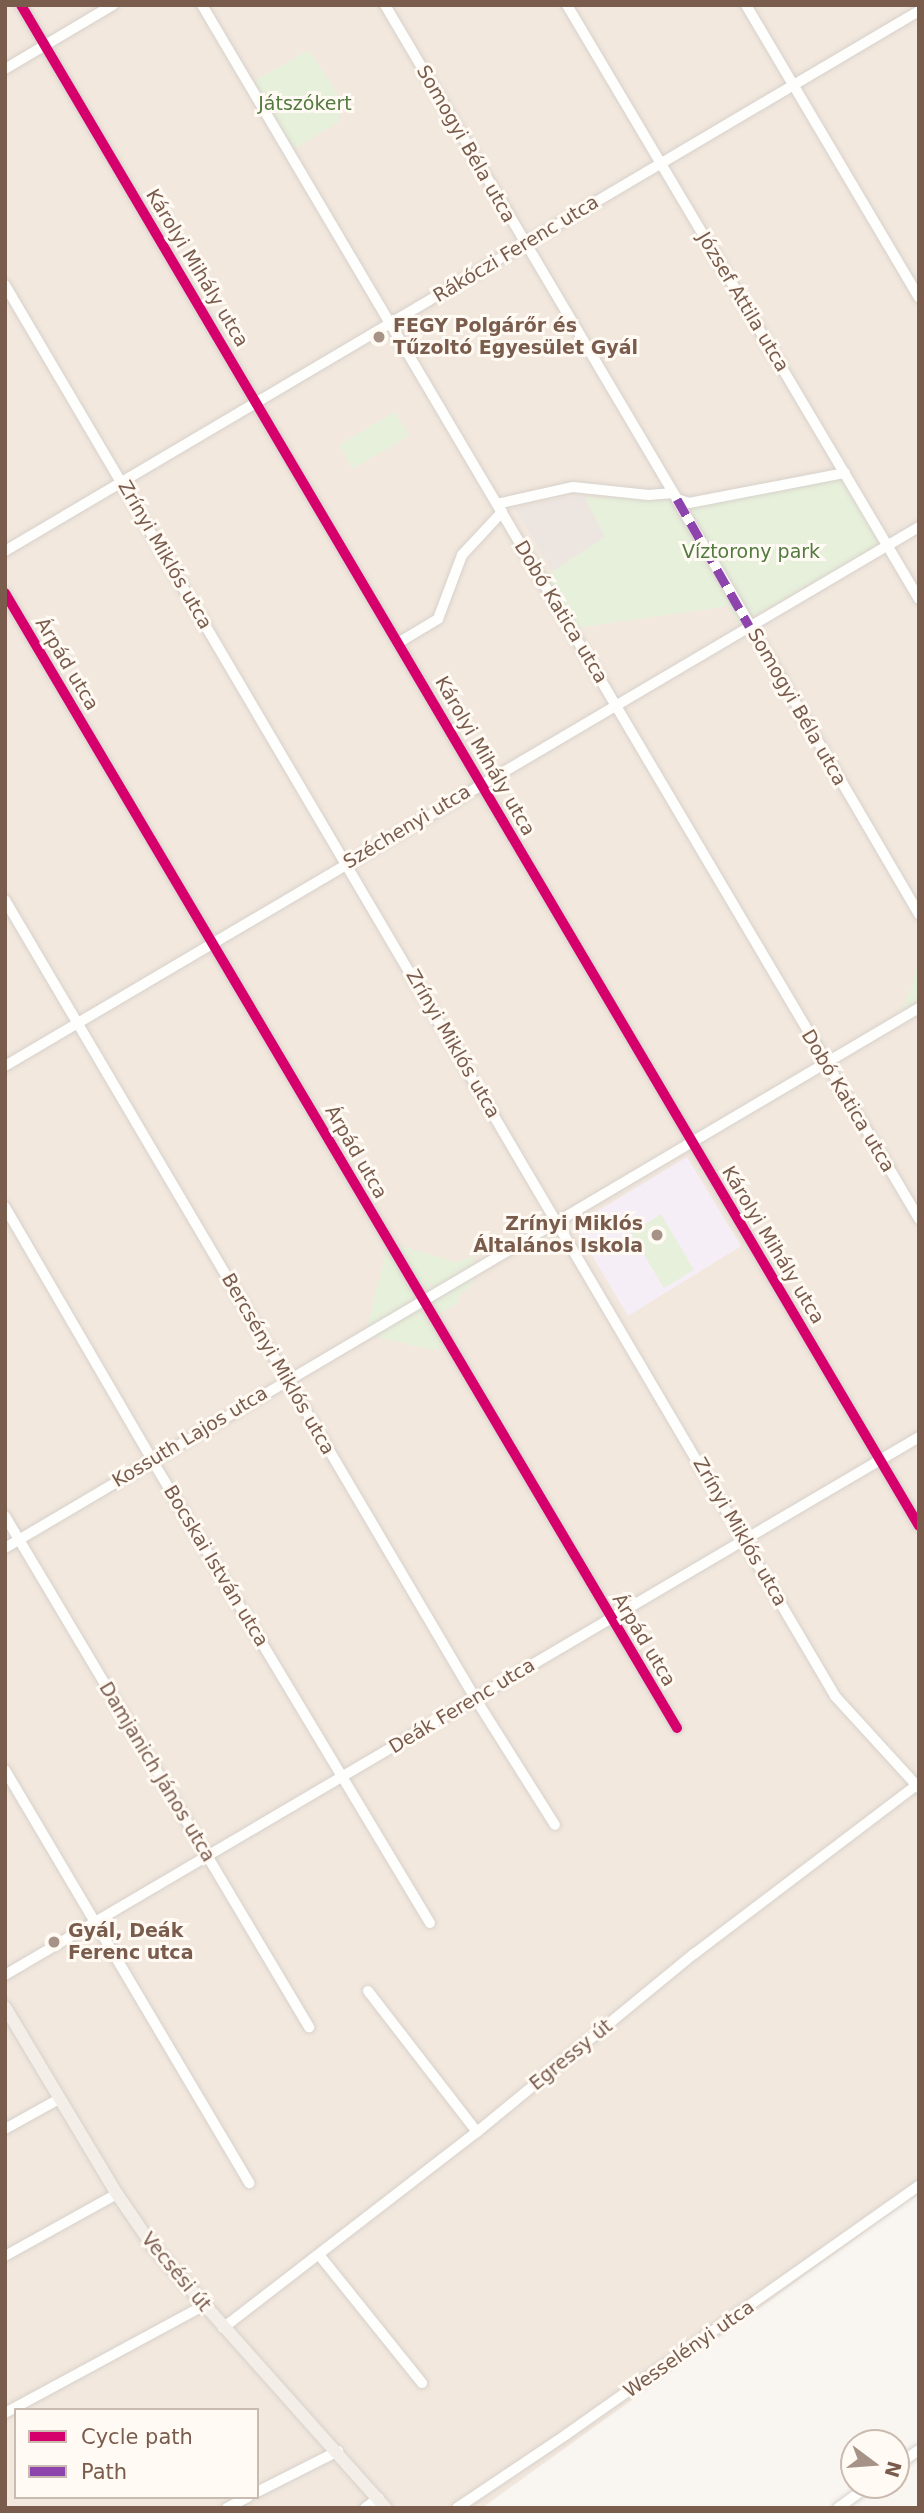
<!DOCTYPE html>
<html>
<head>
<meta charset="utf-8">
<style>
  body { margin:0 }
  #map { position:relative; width:924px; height:2513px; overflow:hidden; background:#f9f5f0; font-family:"DejaVu Sans",sans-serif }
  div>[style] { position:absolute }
  .residential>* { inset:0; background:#f2e8de }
  .industrial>* { inset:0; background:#ede5e0 }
  .education>* { inset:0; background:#f6eef6 }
  .green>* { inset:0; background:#e7f0db }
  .roads { filter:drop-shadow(0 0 2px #d7d1cb) drop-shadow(0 0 2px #d7d1cb) }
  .minor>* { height:10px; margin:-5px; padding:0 5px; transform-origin:5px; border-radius:5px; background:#fefefd }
  .major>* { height:12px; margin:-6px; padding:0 6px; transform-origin:6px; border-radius:6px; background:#f3eee8 }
  .quiet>* { height:9px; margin-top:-4.5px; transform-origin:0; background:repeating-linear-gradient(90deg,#8e44ad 0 18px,transparent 0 27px) }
  .cycleway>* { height:10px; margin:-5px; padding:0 5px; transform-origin:5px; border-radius:5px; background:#d6006c }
  .dots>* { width:19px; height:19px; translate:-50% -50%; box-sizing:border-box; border:4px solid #fffaf3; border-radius:50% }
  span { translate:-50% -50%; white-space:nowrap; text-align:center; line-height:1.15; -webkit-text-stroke:6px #fffaf3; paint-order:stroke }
  .park-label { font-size:19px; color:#537a41 }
  .street-label { font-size:19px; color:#7a5c4d }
  .poi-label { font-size:19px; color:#7a5c4d; font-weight:700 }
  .left { translate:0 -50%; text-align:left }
  .right { translate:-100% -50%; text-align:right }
  .frame { position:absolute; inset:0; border:7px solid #7a5c4d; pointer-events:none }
  .legend { position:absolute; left:14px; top:2408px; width:245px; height:91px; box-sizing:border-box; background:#fffaf3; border:2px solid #cabbb1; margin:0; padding:9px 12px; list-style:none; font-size:21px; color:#7a5c4d }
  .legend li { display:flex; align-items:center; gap:14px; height:35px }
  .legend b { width:35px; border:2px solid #cabbb1 }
  .north { position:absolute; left:840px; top:2429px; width:70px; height:70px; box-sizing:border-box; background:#fffaf3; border:2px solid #cabbb1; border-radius:50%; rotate:106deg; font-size:19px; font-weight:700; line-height:28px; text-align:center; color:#7a5c4d }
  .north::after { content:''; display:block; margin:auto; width:24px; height:32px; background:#a69286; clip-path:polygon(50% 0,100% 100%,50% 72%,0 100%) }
</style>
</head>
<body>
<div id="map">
  <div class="residential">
    <div style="clip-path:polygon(evenodd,5px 5px,919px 5px,919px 2193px,482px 2508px,5px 2508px,5px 5px,16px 2410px,257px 2410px,257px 2497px,16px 2497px,16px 2410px)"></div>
  </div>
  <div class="industrial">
    <div style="clip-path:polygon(565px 497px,585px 497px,605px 537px,552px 571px,515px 508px)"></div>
  </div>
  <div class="education">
    <div style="clip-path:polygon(687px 1157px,741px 1246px,628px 1316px,574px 1225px)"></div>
  </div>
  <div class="green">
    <div style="clip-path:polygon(309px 50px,341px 99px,338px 122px,294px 149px,254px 81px)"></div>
    <div style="clip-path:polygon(395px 412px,409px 436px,352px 469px,339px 445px)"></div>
    <div style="clip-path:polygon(843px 477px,882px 543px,739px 624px,729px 606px,575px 628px,544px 577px,605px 537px,585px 497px,669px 500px,675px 509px)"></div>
    <div style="clip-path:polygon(919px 959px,919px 1001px,901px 1011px,910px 991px)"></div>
    <div style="clip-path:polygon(661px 1214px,694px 1270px,664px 1288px,631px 1233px)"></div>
    <div style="clip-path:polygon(394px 1244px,452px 1261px,459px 1262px,472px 1256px,476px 1263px,430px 1290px,423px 1288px)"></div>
    <div style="clip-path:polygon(387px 1249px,414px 1293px,413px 1300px,367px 1328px)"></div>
    <div style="clip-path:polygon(475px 1275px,472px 1285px,461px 1293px,457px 1304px,437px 1315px,432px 1307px,434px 1299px)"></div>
    <div style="clip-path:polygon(417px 1309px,422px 1311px,443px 1344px,434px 1350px,372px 1336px)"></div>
  </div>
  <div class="roads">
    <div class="minor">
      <div style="left:21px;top:5px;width:1766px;rotate:59.44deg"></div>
      <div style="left:202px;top:5px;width:1410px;rotate:59.43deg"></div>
      <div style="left:385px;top:5px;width:574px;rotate:59.41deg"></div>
      <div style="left:677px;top:499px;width:13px;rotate:18deg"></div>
      <div style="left:689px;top:503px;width:159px;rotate:-10.9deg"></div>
      <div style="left:567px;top:5px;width:690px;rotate:59.35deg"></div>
      <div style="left:746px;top:5px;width:340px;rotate:59.4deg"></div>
      <div style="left:5px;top:69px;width:126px;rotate:-30.7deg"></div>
      <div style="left:5px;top:285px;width:1637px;rotate:59.53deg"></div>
      <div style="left:835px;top:1696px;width:125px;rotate:47.6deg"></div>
      <div style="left:677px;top:500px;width:480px;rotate:59.7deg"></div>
      <div style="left:497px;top:504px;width:78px;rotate:-12.6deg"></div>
      <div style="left:573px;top:487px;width:76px;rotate:6deg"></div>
      <div style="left:649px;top:495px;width:24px;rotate:-5deg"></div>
      <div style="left:5px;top:551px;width:1062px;rotate:-30.58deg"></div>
      <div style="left:5px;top:593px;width:1319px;rotate:59.37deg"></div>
      <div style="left:398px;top:643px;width:47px;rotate:-31deg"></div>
      <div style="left:438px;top:619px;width:68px;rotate:-69.4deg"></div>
      <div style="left:462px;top:555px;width:59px;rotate:-47.1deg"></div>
      <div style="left:5px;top:900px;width:926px;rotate:59.5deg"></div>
      <div style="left:475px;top:1698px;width:150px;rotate:57.8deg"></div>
      <div style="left:5px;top:1066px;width:1061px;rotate:-30.53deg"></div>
      <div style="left:5px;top:1207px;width:293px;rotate:59.8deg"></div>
      <div style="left:152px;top:1460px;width:540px;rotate:59.02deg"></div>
      <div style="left:5px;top:1516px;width:595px;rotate:59.25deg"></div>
      <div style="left:5px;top:1548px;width:1062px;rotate:-30.58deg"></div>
      <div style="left:5px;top:1770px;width:480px;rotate:59.4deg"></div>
      <div style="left:5px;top:1975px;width:1061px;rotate:-30.48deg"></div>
      <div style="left:368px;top:1991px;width:178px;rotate:52.3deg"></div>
      <div style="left:5px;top:2129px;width:62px;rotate:-29.1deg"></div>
      <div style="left:5px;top:2256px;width:128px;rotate:-29deg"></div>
      <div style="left:320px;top:2256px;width:163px;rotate:51.2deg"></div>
      <div style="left:223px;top:2328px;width:321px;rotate:-37.7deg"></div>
      <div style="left:477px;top:2132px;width:281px;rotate:-39.4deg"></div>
      <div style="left:694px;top:1954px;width:283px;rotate:-37.2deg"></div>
      <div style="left:5px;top:2413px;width:225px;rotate:-28.4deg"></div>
      <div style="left:896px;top:2466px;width:28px;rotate:-35deg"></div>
      <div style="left:257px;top:2492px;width:91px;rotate:-26.8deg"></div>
      <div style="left:227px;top:2508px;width:24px;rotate:-28deg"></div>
      <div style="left:365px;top:2508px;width:17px;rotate:-36deg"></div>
      <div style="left:457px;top:2508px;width:133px;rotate:-33.9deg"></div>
      <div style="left:567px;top:2434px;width:431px;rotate:-35.2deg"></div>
      <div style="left:838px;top:2508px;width:39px;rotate:-36deg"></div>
    </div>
    <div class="major">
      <div style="left:5px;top:2007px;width:218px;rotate:59.1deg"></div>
      <div style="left:117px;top:2194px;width:65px;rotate:55.6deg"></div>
      <div style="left:154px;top:2248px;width:348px;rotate:48.3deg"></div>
    </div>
  </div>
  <div class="quiet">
    <div style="left:677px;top:499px;width:146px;rotate:60.4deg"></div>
  </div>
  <div class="cycleway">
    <div style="left:21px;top:5px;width:1766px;rotate:59.44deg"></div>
    <div style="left:5px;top:593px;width:1319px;rotate:59.37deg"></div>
  </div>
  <div class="dots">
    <div style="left:379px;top:337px;background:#a69286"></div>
    <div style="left:657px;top:1235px;background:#a69286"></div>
    <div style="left:54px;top:1942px;background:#a69286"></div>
  </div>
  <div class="park-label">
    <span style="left:305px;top:104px">Játszókert</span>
    <span style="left:751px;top:552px">Víztorony park</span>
  </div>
  <div class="street-label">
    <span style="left:466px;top:144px;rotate:60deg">Somogyi Béla utca</span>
    <span style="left:516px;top:249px;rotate:-31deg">Rákóczi Ferenc utca</span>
    <span style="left:197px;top:268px;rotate:59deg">Károlyi Mihály utca</span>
    <span style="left:743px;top:302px;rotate:59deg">József Attila utca</span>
    <span style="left:165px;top:555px;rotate:60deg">Zrínyi Miklós utca</span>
    <span style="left:561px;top:612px;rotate:59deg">Dobó Katica utca</span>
    <span style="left:67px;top:664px;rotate:59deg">Árpád utca</span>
    <span style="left:797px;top:707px;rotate:60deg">Somogyi Béla utca</span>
    <span style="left:485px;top:756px;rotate:60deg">Károlyi Mihály utca</span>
    <span style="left:407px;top:827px;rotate:-31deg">Széchenyi utca</span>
    <span style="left:453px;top:1044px;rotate:60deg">Zrínyi Miklós utca</span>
    <span style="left:848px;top:1101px;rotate:59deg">Dobó Katica utca</span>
    <span style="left:356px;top:1152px;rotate:60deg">Árpád utca</span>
    <span style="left:773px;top:1245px;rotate:59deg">Károlyi Mihály utca</span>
    <span style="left:278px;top:1364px;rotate:60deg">Bercsényi Miklós utca</span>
    <span style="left:190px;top:1437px;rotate:-31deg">Kossuth Lajos utca</span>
    <span style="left:740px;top:1532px;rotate:60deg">Zrínyi Miklós utca</span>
    <span style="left:216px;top:1566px;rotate:59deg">Bocskai István utca</span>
    <span style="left:644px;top:1640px;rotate:59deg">Árpád utca</span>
    <span style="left:462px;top:1706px;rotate:-31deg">Deák Ferenc utca</span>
    <span style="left:157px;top:1772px;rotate:59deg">Damjanich János utca</span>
    <span style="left:571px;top:2055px;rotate:-39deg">Egressy út</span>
    <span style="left:176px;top:2272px;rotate:50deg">Vecsési út</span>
    <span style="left:689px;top:2349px;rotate:-35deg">Wesselényi utca</span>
  </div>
  <div class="poi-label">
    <span class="left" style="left:393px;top:337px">FEGY Polgárőr és<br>Tűzoltó Egyesület Gyál</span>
    <span class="right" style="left:643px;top:1235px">Zrínyi Miklós<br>Általános Iskola</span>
    <span class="left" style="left:68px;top:1942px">Gyál, Deák<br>Ferenc utca</span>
  </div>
  <div class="frame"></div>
  <ul class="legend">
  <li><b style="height:9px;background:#d6006c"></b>Cycle path</li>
  <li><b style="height:9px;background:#8e44ad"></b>Path</li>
  </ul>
  <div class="north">N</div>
</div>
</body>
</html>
